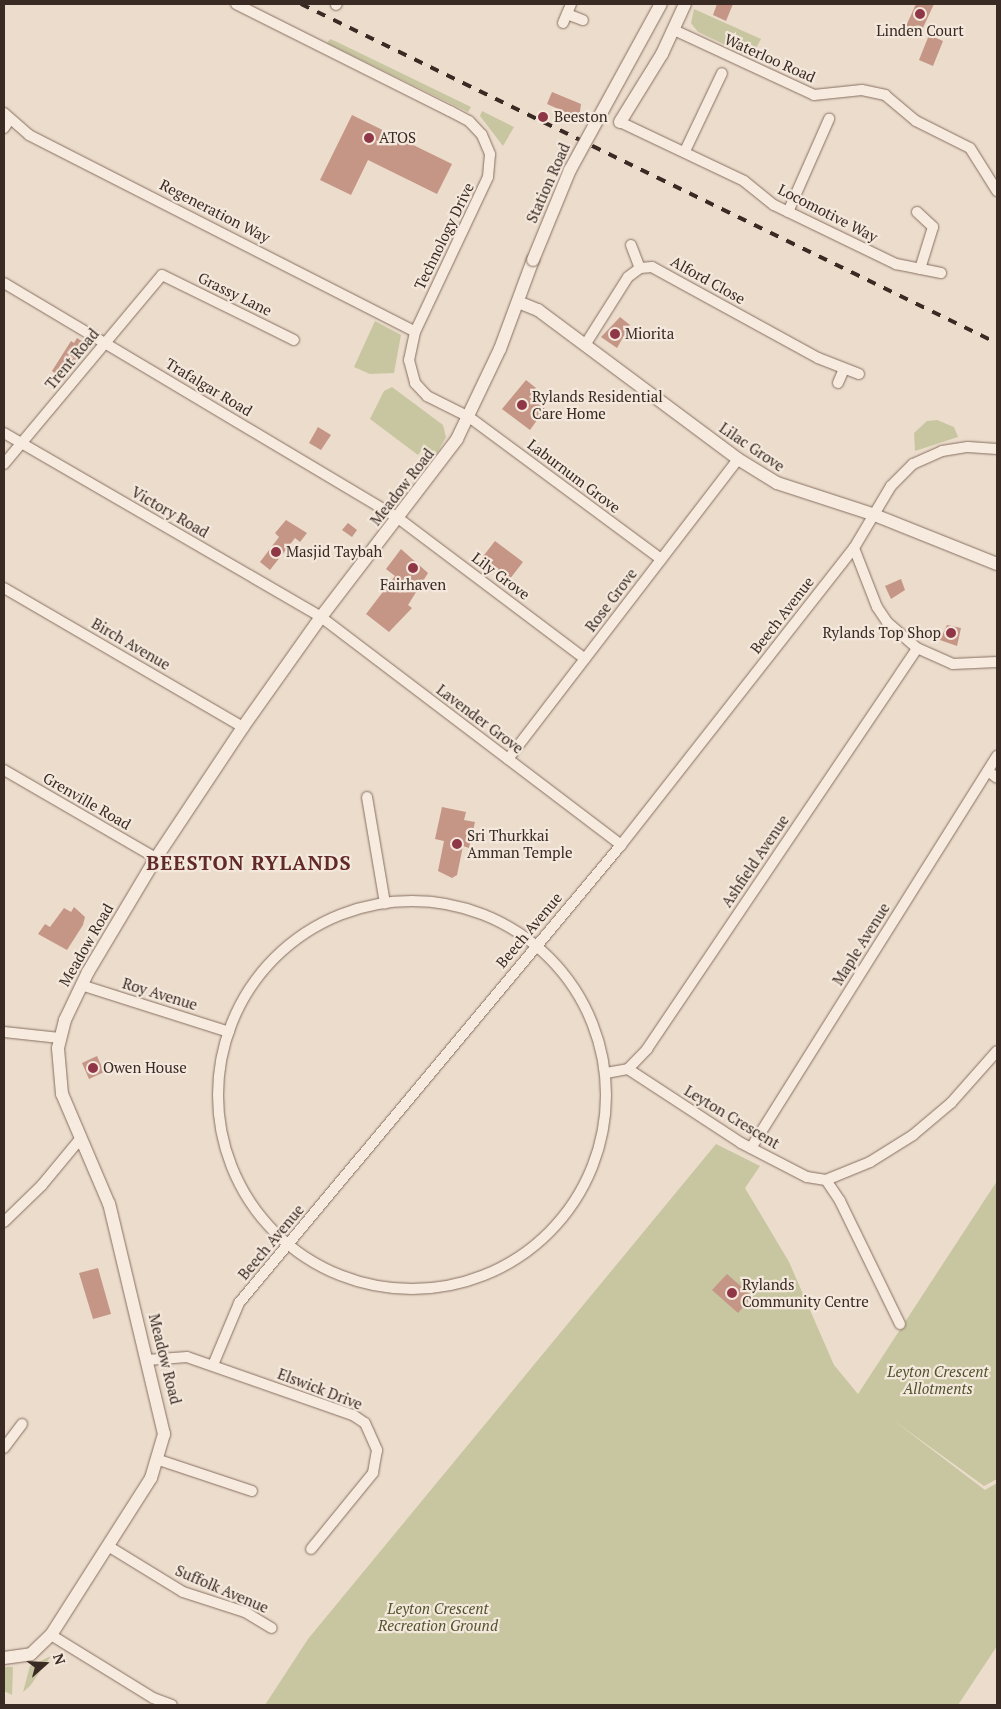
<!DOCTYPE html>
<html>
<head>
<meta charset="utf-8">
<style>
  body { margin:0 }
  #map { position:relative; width:1001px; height:1709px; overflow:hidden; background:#ebdccc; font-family:"PT Serif",serif }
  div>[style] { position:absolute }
  .green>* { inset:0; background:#c8c6a0 }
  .building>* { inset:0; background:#c59586 }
  .roads { filter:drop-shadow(0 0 1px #876f61) drop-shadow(0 0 1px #876f61) }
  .minor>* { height:10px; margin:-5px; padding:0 5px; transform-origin:5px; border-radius:5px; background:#f6ebde }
  .minor>.ring { margin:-5px; padding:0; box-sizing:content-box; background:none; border:10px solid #f6ebde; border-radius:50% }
  .tertiary>* { height:12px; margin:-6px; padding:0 6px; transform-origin:6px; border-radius:6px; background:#f6ebde }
  .rail>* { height:4px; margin-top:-2px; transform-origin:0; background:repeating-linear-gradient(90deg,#392a23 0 9px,transparent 0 18px) }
  .bridges { filter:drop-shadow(0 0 1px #876f61) drop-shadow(0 0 1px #876f61) }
  .tertiary-bridge>* { height:12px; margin:-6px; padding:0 6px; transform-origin:6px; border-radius:6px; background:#f6ebde }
  .dots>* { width:14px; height:14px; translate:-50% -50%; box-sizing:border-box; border:2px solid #f3e8db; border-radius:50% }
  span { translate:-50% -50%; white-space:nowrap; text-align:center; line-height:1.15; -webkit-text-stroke:4.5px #f3e8db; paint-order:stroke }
  .poi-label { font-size:15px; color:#392a23 }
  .left { translate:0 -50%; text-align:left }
  .right { translate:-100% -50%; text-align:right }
  .street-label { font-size:15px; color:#392a23 }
  .park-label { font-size:15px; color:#50532c; font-style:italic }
  .district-label { font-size:20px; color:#612927; font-weight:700; letter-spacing:1px }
  .frame { position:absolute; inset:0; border:5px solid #392a23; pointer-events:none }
  .north { position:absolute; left:20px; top:1639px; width:50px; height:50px; -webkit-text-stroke:4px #f3e8db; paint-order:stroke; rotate:71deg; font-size:14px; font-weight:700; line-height:20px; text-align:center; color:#392a23 }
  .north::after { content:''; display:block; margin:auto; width:18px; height:22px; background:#392a23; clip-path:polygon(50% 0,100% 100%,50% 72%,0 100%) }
</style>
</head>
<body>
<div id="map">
  <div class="green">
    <div style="clip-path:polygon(694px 9px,761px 39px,751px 57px,698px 32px,691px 23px)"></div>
    <div style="clip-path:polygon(330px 39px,335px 41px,471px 107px,468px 112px,327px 43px)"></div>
    <div style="clip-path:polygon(482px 111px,514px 127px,503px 146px,480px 116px)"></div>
    <div style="clip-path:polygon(375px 321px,401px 335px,394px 373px,370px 374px,354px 367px)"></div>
    <div style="clip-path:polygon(392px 387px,443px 425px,446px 437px,435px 457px,423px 448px,418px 455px,370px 419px,384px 391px)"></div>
    <div style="clip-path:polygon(937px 420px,954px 427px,958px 437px,915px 451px,914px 433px,927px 421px)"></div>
    <div style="clip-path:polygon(716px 1144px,760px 1166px,745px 1188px,789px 1262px,834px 1365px,858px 1394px,997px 1181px,997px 1479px,984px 1486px,893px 1420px,985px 1490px,997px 1483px,997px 1646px,958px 1705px,265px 1705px,308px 1639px)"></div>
    <div style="clip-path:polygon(51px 1656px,30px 1686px,23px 1692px,30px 1666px)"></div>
    <div style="clip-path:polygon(4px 1667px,13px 1667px,12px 1695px,4px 1691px)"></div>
  </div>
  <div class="building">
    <div style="clip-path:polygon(717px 4px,733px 4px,726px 21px,713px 15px)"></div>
    <div style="clip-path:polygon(916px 4px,934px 4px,921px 32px,906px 26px)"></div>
    <div style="clip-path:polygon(929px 35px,943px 41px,933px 66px,919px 60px)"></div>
    <div style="clip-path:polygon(552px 92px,581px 104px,579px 118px,547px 104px)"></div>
    <div style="clip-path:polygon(352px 115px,452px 164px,437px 194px,368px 160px,351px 195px,320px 180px)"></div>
    <div style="clip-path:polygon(620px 317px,630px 325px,617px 348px,601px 337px)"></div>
    <div style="clip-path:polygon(77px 338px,85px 343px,87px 350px,63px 380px,52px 371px,71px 341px,74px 343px)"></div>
    <div style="clip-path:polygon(526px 380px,536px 388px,529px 397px,545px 409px,530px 430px,502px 409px)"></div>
    <div style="clip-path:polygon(318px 427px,331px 435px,321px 450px,309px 443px)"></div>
    <div style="clip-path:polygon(286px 520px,307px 533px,300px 542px,295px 538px,270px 570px,260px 562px,279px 537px,275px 533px)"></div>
    <div style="clip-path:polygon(348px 523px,357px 530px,352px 537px,342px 530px)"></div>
    <div style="clip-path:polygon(495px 541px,523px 562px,509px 580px,481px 559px)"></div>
    <div style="clip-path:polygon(401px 549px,428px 573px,408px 605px,412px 608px,389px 632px,366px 614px,395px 576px,386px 569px)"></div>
    <div style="clip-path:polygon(901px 579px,905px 590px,891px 599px,885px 586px)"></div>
    <div style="clip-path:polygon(947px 625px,961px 628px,957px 646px,940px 640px)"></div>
    <div style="clip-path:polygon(442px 807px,466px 812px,464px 820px,475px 822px,469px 848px,463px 846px,457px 875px,452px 878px,438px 871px,444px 841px,435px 839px)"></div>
    <div style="clip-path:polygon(74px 907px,85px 917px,83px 925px,67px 950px,38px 934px,45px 924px,50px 927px,64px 908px,71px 912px)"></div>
    <div style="clip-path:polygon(97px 1056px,104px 1072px,89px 1079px,82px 1063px)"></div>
    <div style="clip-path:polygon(98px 1268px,111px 1314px,93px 1319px,79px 1273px)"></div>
    <div style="clip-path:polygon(727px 1274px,752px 1296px,738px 1313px,712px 1290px)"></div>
  </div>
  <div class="roads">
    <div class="minor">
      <div style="left:236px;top:4px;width:239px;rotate:26.6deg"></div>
      <div style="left:450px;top:111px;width:21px;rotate:28deg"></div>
      <div style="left:469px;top:121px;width:19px;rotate:47deg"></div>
      <div style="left:482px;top:135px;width:21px;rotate:67deg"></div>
      <div style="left:490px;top:154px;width:23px;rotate:95deg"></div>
      <div style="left:488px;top:177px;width:171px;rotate:115.2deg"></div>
      <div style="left:415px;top:332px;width:29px;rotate:102deg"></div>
      <div style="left:409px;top:360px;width:24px;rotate:75deg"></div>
      <div style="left:415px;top:383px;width:18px;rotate:47deg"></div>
      <div style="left:427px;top:396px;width:47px;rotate:26.6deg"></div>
      <div style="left:469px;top:417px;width:239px;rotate:36.5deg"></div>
      <div style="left:336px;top:5px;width:1px;rotate:-45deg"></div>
      <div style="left:567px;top:14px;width:17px;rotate:21deg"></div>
      <div style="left:563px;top:23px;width:21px;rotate:-67deg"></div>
      <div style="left:674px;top:30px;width:154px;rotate:24.9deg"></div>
      <div style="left:814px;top:95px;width:48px;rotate:-5.9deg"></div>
      <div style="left:862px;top:90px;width:24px;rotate:12deg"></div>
      <div style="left:885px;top:95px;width:40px;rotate:40deg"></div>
      <div style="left:916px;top:121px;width:60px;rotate:26.6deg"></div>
      <div style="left:970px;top:148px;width:51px;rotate:57.9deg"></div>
      <div style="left:4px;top:113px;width:33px;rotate:41deg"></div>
      <div style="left:29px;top:135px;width:433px;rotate:27deg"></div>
      <div style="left:620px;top:122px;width:137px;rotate:25.4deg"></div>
      <div style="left:744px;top:181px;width:38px;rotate:39deg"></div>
      <div style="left:774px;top:205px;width:136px;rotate:25.8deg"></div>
      <div style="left:896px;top:264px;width:46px;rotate:11.3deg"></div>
      <div style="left:4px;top:128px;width:11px;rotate:-56deg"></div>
      <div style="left:685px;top:151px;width:86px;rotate:-64.6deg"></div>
      <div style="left:788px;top:212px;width:102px;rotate:-66.2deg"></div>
      <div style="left:917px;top:212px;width:22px;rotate:43deg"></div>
      <div style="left:933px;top:227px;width:44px;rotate:107.2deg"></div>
      <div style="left:631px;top:245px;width:25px;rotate:69deg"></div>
      <div style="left:4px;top:283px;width:459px;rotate:30.8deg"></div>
      <div style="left:398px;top:518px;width:234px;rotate:37deg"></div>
      <div style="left:585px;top:345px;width:80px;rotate:-57.7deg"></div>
      <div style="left:628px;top:277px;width:15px;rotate:-37deg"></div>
      <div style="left:640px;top:268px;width:12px;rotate:-5deg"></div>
      <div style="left:652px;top:267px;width:189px;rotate:28.7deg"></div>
      <div style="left:818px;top:358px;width:44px;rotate:21.3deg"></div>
      <div style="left:838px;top:383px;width:15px;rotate:-67deg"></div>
      <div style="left:4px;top:433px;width:367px;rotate:30.1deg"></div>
      <div style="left:321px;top:617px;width:377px;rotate:37.2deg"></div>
      <div style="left:4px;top:464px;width:246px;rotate:-50.1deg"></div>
      <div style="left:162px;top:275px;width:147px;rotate:26.2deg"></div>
      <div style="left:854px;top:548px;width:63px;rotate:68.7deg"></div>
      <div style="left:877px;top:607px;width:18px;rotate:56deg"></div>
      <div style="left:887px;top:622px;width:40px;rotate:41deg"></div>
      <div style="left:917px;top:648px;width:39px;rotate:24deg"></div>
      <div style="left:953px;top:664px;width:44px;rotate:-2.6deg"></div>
      <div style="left:4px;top:588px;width:276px;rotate:30.2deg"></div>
      <div style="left:508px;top:759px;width:378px;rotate:-52.5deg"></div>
      <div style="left:4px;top:770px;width:176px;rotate:30.1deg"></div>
      <div style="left:988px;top:771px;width:11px;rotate:38deg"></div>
      <div style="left:367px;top:797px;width:108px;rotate:80.4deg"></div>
      <div class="ring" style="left:218px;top:901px;width:378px;height:378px"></div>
      <div style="left:81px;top:985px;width:155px;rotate:17.6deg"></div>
      <div style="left:4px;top:1032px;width:56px;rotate:6.1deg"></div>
      <div style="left:628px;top:1069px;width:135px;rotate:33.2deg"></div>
      <div style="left:741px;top:1143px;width:74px;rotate:27.3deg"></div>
      <div style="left:807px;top:1177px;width:19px;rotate:9deg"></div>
      <div style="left:826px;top:1180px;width:48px;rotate:-22.2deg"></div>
      <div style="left:870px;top:1162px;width:51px;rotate:-32.1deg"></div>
      <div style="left:913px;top:1135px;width:50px;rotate:-40.1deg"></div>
      <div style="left:951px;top:1103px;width:69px;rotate:-48.5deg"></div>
      <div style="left:606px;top:1073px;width:22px;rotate:-10deg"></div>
      <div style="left:628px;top:1069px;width:28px;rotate:-46deg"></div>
      <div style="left:647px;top:1049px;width:483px;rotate:-56deg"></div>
      <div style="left:751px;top:1148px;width:463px;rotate:-57.9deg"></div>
      <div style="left:826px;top:1180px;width:25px;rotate:56deg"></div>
      <div style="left:840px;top:1201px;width:137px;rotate:64deg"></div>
      <div style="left:4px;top:1222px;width:53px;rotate:-44.2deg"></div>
      <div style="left:42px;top:1185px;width:61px;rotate:-50.3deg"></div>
      <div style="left:147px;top:1360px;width:40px;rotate:-4.3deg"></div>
      <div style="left:187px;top:1357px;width:176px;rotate:19.3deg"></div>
      <div style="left:353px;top:1415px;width:14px;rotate:34deg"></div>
      <div style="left:365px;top:1423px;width:30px;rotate:66deg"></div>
      <div style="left:377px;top:1450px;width:23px;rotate:100deg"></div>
      <div style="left:373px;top:1473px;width:98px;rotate:129.2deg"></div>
      <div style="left:213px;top:1365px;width:67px;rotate:-67.2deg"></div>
      <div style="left:239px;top:1303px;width:596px;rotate:-50.17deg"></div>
      <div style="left:621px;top:845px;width:377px;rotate:-51.9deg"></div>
      <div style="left:854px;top:548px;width:72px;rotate:-59.2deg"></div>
      <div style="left:891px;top:486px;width:31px;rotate:-45deg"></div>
      <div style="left:913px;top:464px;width:32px;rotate:-24deg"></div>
      <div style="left:942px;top:451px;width:26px;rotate:-9deg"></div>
      <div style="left:968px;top:447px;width:29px;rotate:4deg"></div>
      <div style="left:4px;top:1448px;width:30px;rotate:-53deg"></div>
      <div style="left:159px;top:1460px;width:98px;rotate:18.4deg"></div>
      <div style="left:108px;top:1546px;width:88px;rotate:31.5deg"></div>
      <div style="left:183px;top:1592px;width:65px;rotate:17.9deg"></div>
      <div style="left:245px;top:1612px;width:31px;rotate:31deg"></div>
      <div style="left:51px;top:1635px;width:120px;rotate:31.7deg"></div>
      <div style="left:153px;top:1698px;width:20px;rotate:20deg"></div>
    </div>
    <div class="tertiary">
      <div style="left:620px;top:122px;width:80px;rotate:-58.3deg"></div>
      <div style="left:662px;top:54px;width:55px;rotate:-65.3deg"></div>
      <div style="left:518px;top:302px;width:22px;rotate:22deg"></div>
      <div style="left:538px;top:310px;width:249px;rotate:36.7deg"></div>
      <div style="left:738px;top:459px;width:46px;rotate:31.6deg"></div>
      <div style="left:777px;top:483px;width:100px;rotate:18.1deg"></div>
      <div style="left:872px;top:514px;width:135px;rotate:21.8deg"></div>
      <div style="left:4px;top:1658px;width:27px;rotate:-8deg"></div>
      <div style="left:31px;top:1654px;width:28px;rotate:-44deg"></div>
      <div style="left:51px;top:1635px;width:186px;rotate:-57.5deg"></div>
      <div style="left:151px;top:1478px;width:46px;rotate:-73.5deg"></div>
      <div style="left:164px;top:1434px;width:236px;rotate:-103.4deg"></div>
      <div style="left:109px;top:1204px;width:120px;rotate:-113.1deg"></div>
      <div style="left:62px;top:1094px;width:46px;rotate:-95deg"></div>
      <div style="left:58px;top:1048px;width:29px;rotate:-76deg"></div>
      <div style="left:65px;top:1020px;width:53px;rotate:-64.4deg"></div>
      <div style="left:88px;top:972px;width:133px;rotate:-59.2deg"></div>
      <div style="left:156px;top:858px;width:157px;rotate:-56.4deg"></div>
      <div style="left:243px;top:727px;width:135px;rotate:-54.7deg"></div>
      <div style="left:321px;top:617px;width:224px;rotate:-52.6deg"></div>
      <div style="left:457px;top:439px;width:100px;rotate:-64.5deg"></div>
      <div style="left:500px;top:349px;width:95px;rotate:-69.7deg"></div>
    </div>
  </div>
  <div class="rail">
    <div style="left:301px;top:4px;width:774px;rotate:25.97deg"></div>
  </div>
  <div class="bridges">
    <div class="tertiary-bridge">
      <div style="left:533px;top:260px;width:97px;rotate:-67.7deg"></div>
      <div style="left:570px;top:170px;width:189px;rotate:-61.3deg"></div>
    </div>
  </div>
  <div class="dots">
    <div style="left:920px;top:14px;background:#903747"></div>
    <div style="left:543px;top:117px;background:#903747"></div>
    <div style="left:369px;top:138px;background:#903747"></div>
    <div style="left:615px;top:334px;background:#903747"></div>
    <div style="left:522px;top:405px;background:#903747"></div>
    <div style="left:276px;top:552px;background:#903747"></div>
    <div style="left:413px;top:568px;background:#903747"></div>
    <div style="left:951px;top:633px;background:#903747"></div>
    <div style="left:457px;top:844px;background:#903747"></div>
    <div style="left:93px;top:1068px;background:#903747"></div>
    <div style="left:732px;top:1293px;background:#903747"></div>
  </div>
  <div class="poi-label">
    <span style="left:920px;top:31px">Linden Court</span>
    <span class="left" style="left:554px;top:117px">Beeston</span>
    <span class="left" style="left:379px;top:138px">ATOS</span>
    <span class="left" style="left:625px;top:334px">Miorita</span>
    <span class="left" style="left:532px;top:405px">Rylands Residential<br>Care Home</span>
    <span class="left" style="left:286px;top:552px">Masjid Taybah</span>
    <span style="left:413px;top:585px">Fairhaven</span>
    <span class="right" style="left:941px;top:633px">Rylands Top Shop</span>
    <span class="left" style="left:467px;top:844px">Sri Thurkkai<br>Amman Temple</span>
    <span class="left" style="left:103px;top:1068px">Owen House</span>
    <span class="left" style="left:742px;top:1293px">Rylands<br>Community Centre</span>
  </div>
  <div class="street-label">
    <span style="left:770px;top:58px;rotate:24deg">Waterloo Road</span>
    <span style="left:548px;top:183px;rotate:-66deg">Station Road</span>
    <span style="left:215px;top:211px;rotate:27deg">Regeneration Way</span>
    <span style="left:828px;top:213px;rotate:27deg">Locomotive Way</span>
    <span style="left:444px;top:236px;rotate:-64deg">Technology Drive</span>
    <span style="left:708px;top:280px;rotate:29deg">Alford Close</span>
    <span style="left:235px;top:294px;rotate:26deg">Grassy Lane</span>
    <span style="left:72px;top:359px;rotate:-50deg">Trent Road</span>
    <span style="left:209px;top:387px;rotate:31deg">Trafalgar Road</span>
    <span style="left:752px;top:447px;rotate:34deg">Lilac Grove</span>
    <span style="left:574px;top:476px;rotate:37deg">Laburnum Grove</span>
    <span style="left:402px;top:487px;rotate:-52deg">Meadow Road</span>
    <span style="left:170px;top:512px;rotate:30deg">Victory Road</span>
    <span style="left:501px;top:576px;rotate:37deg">Lily Grove</span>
    <span style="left:611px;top:600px;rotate:-53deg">Rose Grove</span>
    <span style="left:782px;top:615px;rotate:-52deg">Beech Avenue</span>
    <span style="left:131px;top:644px;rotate:30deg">Birch Avenue</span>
    <span style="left:480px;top:719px;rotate:37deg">Lavender Grove</span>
    <span style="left:87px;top:801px;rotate:30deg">Grenville Road</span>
    <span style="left:755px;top:861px;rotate:-56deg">Ashfield Avenue</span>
    <span style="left:529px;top:930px;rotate:-50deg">Beech Avenue</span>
    <span style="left:861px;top:944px;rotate:-58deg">Maple Avenue</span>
    <span style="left:86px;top:945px;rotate:-60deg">Meadow Road</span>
    <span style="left:160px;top:994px;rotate:17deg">Roy Avenue</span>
    <span style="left:732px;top:1117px;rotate:31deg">Leyton Crescent</span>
    <span style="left:271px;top:1242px;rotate:-50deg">Beech Avenue</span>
    <span style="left:165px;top:1359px;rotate:76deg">Meadow Road</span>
    <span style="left:320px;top:1389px;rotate:21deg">Elswick Drive</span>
    <span style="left:222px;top:1589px;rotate:23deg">Suffolk Avenue</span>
  </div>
  <div class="park-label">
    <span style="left:938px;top:1380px">Leyton Crescent<br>Allotments</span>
    <span style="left:438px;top:1617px">Leyton Crescent<br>Recreation Ground</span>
  </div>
  <div class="district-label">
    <span style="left:249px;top:862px">BEESTON RYLANDS</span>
  </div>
  <div class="frame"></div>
  <div class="north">N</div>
</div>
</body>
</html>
